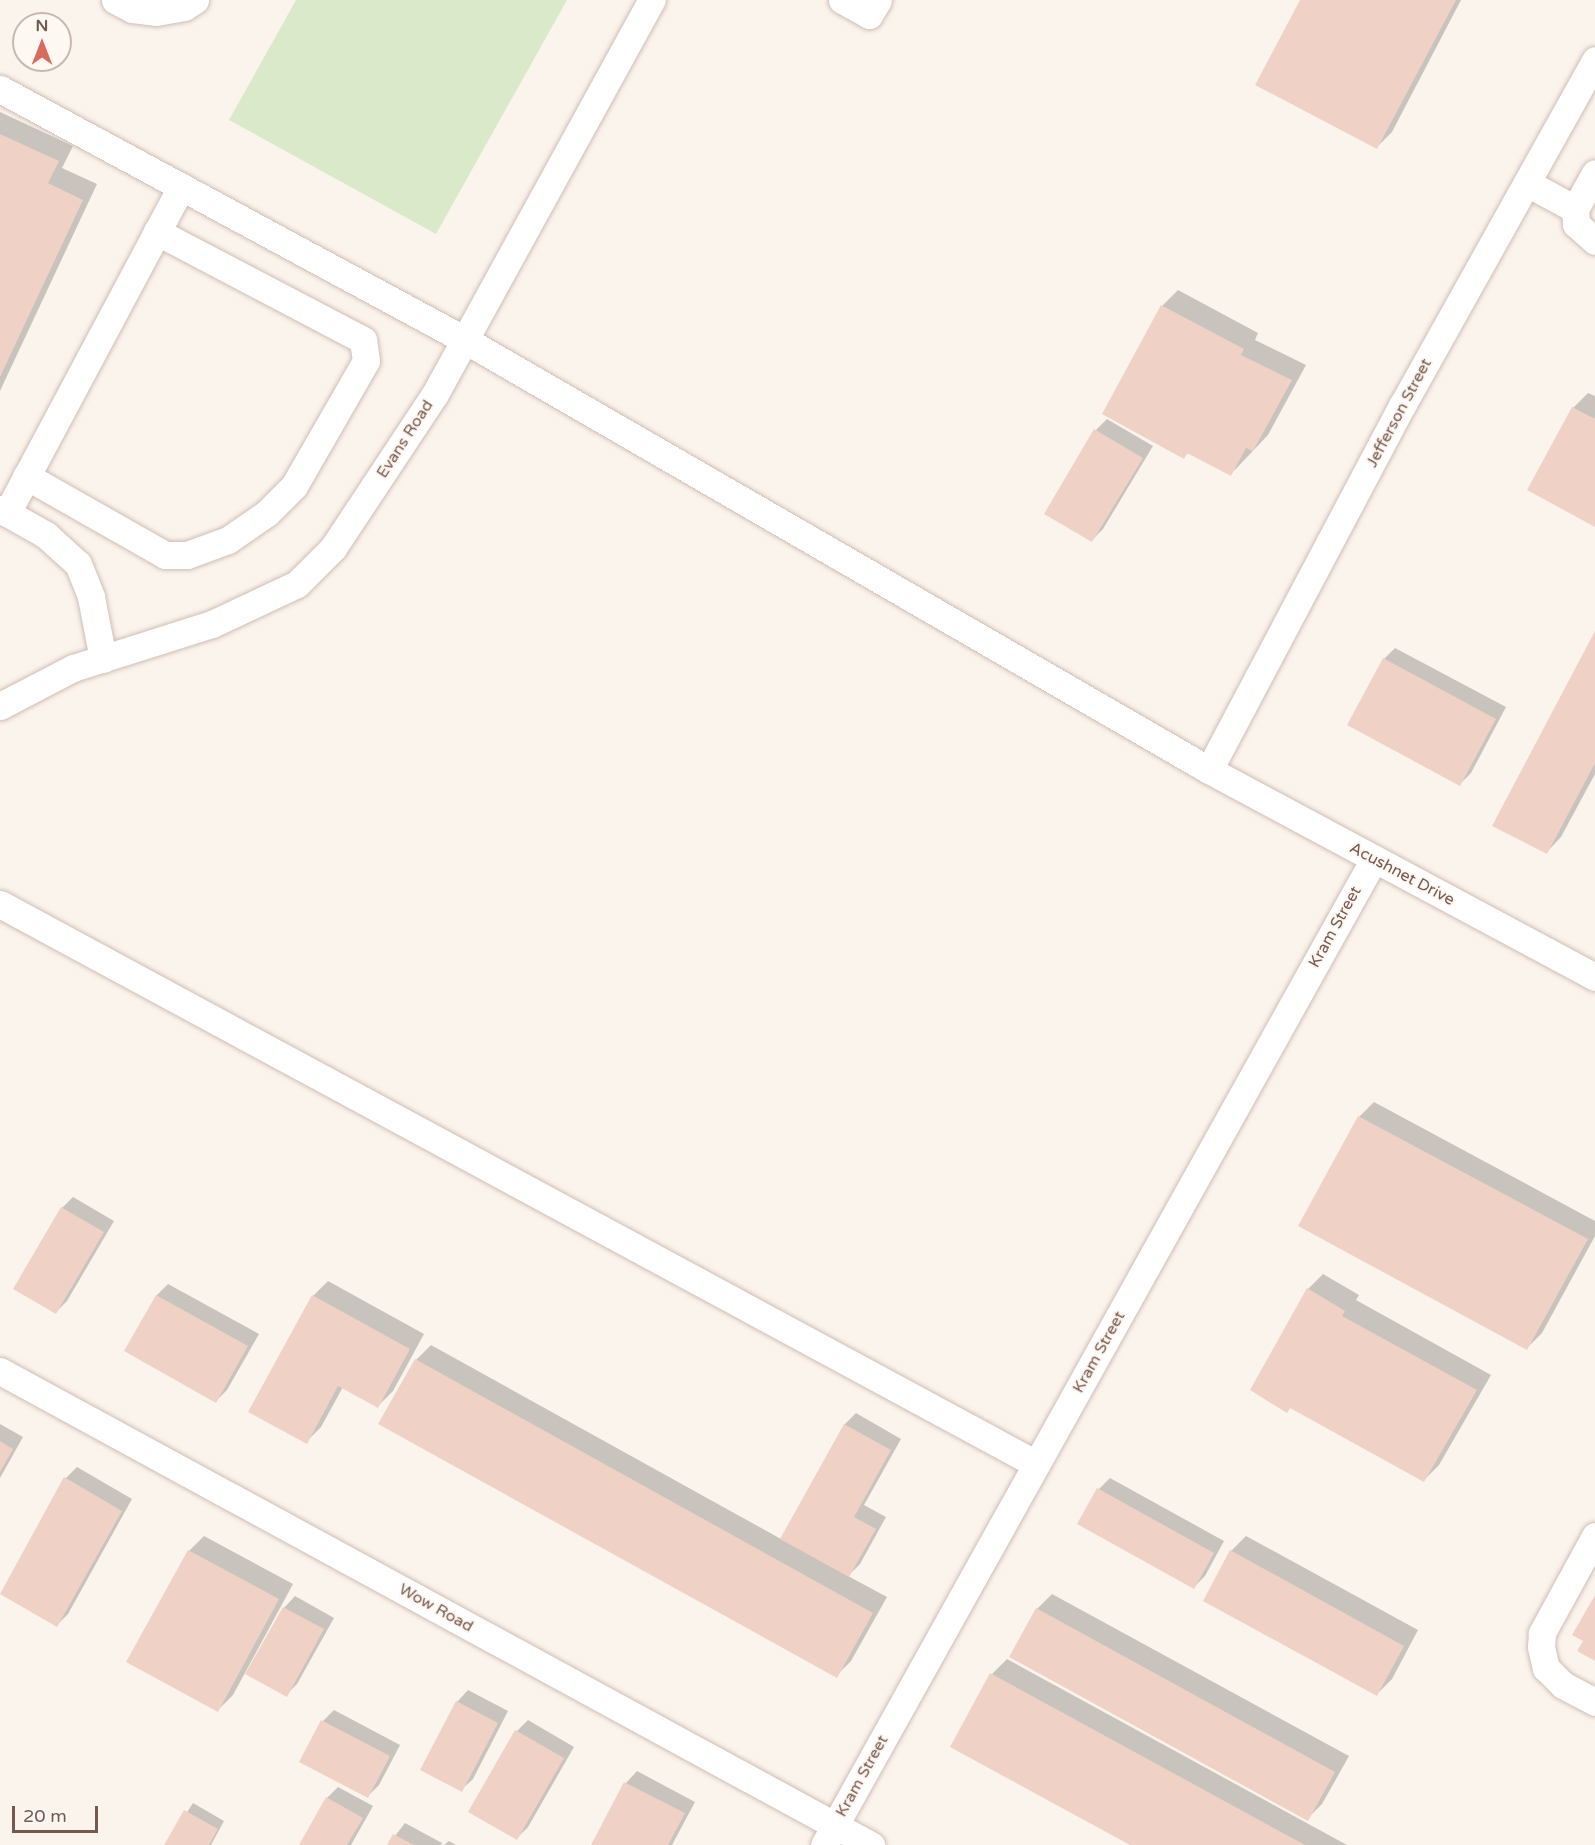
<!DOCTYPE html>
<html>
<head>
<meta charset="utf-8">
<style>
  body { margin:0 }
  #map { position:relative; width:1595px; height:1845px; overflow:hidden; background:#fbf4ec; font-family:"Varela Round",sans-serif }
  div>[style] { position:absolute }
  .green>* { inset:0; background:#dbe9cb }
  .shadow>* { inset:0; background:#0003 }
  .building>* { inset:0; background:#efd1c6 }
  .roads { filter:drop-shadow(0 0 2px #cfbdb5) drop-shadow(0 0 2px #cfbdb5) }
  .minor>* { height:27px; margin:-13.5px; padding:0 13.5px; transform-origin:13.5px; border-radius:13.5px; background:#fff }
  span { translate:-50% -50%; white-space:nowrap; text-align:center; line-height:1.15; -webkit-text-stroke:4.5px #fef8f3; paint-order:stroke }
  .street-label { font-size:16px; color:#755950 }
  .north { position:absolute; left:12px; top:12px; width:60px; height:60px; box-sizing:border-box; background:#fef8f3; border:2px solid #c7b8b2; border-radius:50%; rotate:0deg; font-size:16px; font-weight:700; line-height:24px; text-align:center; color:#755950 }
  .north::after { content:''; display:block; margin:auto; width:21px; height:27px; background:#da6a5d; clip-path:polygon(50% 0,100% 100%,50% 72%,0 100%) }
  .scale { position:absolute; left:12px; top:1806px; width:86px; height:27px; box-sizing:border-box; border:3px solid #755950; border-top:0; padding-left:8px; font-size:18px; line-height:21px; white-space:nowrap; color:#755950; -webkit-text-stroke:4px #fef8f3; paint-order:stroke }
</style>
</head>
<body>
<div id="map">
  <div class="green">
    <div style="clip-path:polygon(296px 0,567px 0,436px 234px,229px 120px)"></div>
  </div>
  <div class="shadow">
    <div style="clip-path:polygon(1301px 0,1461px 0,1392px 132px,1377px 147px)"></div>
    <div style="clip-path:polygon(0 112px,73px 146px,62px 168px,97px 184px,0 391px)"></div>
    <div style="clip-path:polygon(1178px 290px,1258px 333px,1255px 340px,1306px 365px,1268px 435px,1231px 474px,1189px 452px,1184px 457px,1104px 413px,1163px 305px)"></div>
    <div style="clip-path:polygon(1588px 393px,1595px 396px,1595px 525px,1529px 490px,1573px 408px)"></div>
    <div style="clip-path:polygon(1107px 419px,1153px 446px,1103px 529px,1092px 540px,1096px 430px)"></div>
    <div style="clip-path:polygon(1595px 635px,1595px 774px,1561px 837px,1546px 853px)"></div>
    <div style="clip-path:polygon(1395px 648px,1506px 707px,1471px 773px,1460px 784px,1384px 659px)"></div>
    <div style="clip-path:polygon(1374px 1102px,1595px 1221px,1595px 1236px,1542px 1333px,1527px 1348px,1300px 1226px,1359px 1117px)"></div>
    <div style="clip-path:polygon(73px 1197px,114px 1221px,67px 1301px,56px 1312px,62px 1208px)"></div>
    <div style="clip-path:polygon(1323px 1274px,1359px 1295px,1356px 1300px,1491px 1375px,1439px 1465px,1424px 1480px,1292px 1406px,1287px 1411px,1252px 1390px,1308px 1289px)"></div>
    <div style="clip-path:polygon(328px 1281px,424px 1334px,393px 1391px,378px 1406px,343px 1387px,321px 1427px,306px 1442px,313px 1296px)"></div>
    <div style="clip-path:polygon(168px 1284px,259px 1334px,227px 1390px,216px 1401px,126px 1351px,157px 1295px)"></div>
    <div style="clip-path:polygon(431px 1345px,781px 1539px,845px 1424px,856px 1413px,901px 1439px,864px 1505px,886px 1517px,860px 1564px,848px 1576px,887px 1597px,851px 1661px,836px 1676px,416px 1360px)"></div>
    <div style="clip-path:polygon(0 1424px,23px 1437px,0 1478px)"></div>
    <div style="clip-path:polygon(77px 1467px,132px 1499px,68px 1614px,57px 1625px,66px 1478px)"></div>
    <div style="clip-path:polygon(1110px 1478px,1224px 1541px,1205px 1576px,1194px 1587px,1099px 1489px)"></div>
    <div style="clip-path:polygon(204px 1536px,293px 1584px,233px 1695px,218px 1710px,189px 1551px)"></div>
    <div style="clip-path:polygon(1246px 1536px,1418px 1630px,1392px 1679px,1377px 1694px,1231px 1551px)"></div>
    <div style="clip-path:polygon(1052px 1594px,1349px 1756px,1322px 1804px,1307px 1819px,1037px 1609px)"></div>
    <div style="clip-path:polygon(295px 1596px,334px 1618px,297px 1684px,286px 1695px,284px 1608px)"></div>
    <div style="clip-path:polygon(1007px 1659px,1347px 1845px,1133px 1845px,992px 1674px)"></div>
    <div style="clip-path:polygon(468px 1690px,508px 1711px,473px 1779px,461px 1790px,457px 1702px)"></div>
    <div style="clip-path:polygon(334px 1710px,400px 1745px,379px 1785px,368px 1796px,323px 1721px)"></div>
    <div style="clip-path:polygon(528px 1720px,574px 1747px,528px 1827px,517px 1838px,517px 1731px)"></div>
    <div style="clip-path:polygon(637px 1771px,695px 1802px,672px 1845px,593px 1845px,626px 1783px)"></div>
    <div style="clip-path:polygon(338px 1787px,373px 1806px,351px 1845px,300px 1845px,327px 1798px)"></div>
    <div style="clip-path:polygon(193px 1803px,224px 1821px,211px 1845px,166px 1845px)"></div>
    <div style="clip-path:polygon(405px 1823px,442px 1843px,441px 1845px,388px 1845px)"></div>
    <div style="clip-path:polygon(449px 1841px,456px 1845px,444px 1845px)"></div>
  </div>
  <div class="building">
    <div style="clip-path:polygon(1300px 0,1456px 0,1377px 149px,1255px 85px)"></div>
    <div style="clip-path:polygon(0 134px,59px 161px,48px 183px,83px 200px,0 377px)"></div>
    <div style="clip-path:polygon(1161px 305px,1244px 349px,1241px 355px,1292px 380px,1253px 451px,1246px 448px,1231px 476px,1187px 453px,1184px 459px,1102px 414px)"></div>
    <div style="clip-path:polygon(1572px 407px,1595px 419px,1595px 527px,1527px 490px)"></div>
    <div style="clip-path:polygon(1094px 429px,1143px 458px,1092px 542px,1044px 514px)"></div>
    <div style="clip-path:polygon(1595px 631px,1595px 763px,1547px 854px,1492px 826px)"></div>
    <div style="clip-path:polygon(1383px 658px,1496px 719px,1460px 786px,1347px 725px)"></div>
    <div style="clip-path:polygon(1358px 1116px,1588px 1239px,1527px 1350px,1298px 1226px)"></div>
    <div style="clip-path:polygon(61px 1207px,104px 1232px,56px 1314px,13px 1289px)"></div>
    <div style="clip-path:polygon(1307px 1288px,1345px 1311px,1342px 1316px,1477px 1390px,1424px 1482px,1290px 1408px,1287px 1413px,1250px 1390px)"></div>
    <div style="clip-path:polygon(156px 1295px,248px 1346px,216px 1403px,124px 1351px)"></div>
    <div style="clip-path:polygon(312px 1295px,410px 1349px,378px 1408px,338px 1386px,307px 1444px,248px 1412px)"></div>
    <div style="clip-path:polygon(415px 1359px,873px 1613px,837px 1678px,378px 1424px)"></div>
    <div style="clip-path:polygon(844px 1424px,891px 1450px,854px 1517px,876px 1529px,849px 1577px,780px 1539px)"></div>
    <div style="clip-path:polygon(0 1441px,13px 1449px,0 1472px)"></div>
    <div style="clip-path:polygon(64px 1477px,122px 1511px,57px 1627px,0 1594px)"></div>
    <div style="clip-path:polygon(1097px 1488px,1214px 1553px,1194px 1589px,1077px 1524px)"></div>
    <div style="clip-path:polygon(188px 1550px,279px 1599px,218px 1712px,126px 1662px)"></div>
    <div style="clip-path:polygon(1230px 1550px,1404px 1646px,1377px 1696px,1203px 1601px)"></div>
    <div style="clip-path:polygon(1595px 1595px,1595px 1661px,1577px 1651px,1583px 1641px,1572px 1635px)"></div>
    <div style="clip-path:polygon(283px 1607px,324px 1629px,287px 1697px,245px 1674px)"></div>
    <div style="clip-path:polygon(1036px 1608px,1335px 1772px,1308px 1821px,1009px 1657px)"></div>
    <div style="clip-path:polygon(990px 1673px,1305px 1845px,1130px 1845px,950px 1747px)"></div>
    <div style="clip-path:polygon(456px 1701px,498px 1723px,462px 1792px,420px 1770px)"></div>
    <div style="clip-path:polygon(321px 1720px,390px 1756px,368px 1798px,299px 1762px)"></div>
    <div style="clip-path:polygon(515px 1730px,564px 1758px,517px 1840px,468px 1812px)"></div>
    <div style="clip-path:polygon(624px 1782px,685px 1813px,668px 1845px,591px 1845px)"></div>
    <div style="clip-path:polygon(326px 1797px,363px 1818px,347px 1845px,299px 1845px)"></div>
    <div style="clip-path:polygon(184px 1810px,218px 1829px,209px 1845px,164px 1845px)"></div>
    <div style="clip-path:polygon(393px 1834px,414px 1845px,387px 1845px)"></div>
  </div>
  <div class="roads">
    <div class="minor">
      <div style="left:115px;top:0;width:19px;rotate:28deg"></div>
      <div style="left:132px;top:9px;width:24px;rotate:7deg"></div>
      <div style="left:156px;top:12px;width:28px;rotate:-10deg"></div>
      <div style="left:184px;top:7px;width:13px;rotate:-32deg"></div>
      <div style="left:842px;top:0;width:31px;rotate:29deg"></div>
      <div style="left:869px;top:15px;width:17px;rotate:-59deg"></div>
      <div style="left:0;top:89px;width:528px;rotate:28.36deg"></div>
      <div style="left:465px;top:340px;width:859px;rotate:30.03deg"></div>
      <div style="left:1209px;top:770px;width:438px;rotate:28.2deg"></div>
      <div style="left:1527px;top:183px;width:55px;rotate:28.4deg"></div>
      <div style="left:1575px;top:209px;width:41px;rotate:-60.9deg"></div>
      <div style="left:1575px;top:209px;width:15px;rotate:86deg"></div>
      <div style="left:1576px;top:224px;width:25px;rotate:42deg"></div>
      <div style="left:26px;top:476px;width:160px;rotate:29.6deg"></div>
      <div style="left:165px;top:555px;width:22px"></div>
      <div style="left:187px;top:555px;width:44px;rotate:-20.1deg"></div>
      <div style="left:228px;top:540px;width:47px;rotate:-34.7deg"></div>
      <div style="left:267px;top:513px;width:38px;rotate:-45deg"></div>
      <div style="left:294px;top:486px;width:144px;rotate:-60.1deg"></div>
      <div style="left:366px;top:361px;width:21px;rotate:-98deg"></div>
      <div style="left:363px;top:340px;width:233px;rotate:-152.3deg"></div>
      <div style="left:0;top:509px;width:53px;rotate:29.5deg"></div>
      <div style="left:46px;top:535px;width:43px;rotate:42.2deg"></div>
      <div style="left:78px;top:564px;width:35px;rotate:68deg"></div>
      <div style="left:91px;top:597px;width:63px;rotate:79deg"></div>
      <div style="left:7px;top:513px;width:370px;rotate:-61.9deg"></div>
      <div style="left:0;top:706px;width:82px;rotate:-27.5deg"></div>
      <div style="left:73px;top:668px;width:146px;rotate:-17.6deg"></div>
      <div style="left:212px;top:624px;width:94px;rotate:-25.2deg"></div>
      <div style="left:297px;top:584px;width:51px;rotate:-45deg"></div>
      <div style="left:333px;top:548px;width:185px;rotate:-56.5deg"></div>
      <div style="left:435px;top:394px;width:450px;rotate:-61.2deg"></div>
      <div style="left:1209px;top:770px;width:414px;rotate:-62.1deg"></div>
      <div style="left:1403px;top:404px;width:394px;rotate:-60.8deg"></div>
      <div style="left:0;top:904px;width:1178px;rotate:28.39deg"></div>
      <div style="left:0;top:1371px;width:992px;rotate:28.56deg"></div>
      <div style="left:1595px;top:1536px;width:111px;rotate:118.7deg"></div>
      <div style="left:1542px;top:1633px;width:14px;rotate:94deg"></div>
      <div style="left:1541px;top:1647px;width:22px;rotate:77deg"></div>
      <div style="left:1546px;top:1668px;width:24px;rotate:45deg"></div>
      <div style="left:1563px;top:1685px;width:36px;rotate:28deg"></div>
      <div style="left:824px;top:1845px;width:1129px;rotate:-60.85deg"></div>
    </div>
  </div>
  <div class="street-label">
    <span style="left:1399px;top:413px;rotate:-62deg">Jefferson Street</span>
    <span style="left:405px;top:439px;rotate:-57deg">Evans Road</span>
    <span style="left:1402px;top:874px;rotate:28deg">Acushnet Drive</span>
    <span style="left:1335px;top:927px;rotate:-61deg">Kram Street</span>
    <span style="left:1099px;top:1352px;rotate:-61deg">Kram Street</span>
    <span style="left:436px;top:1608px;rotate:29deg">Wow Road</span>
    <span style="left:862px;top:1776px;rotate:-61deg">Kram Street</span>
  </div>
  <div class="north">N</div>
  <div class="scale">20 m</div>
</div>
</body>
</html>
